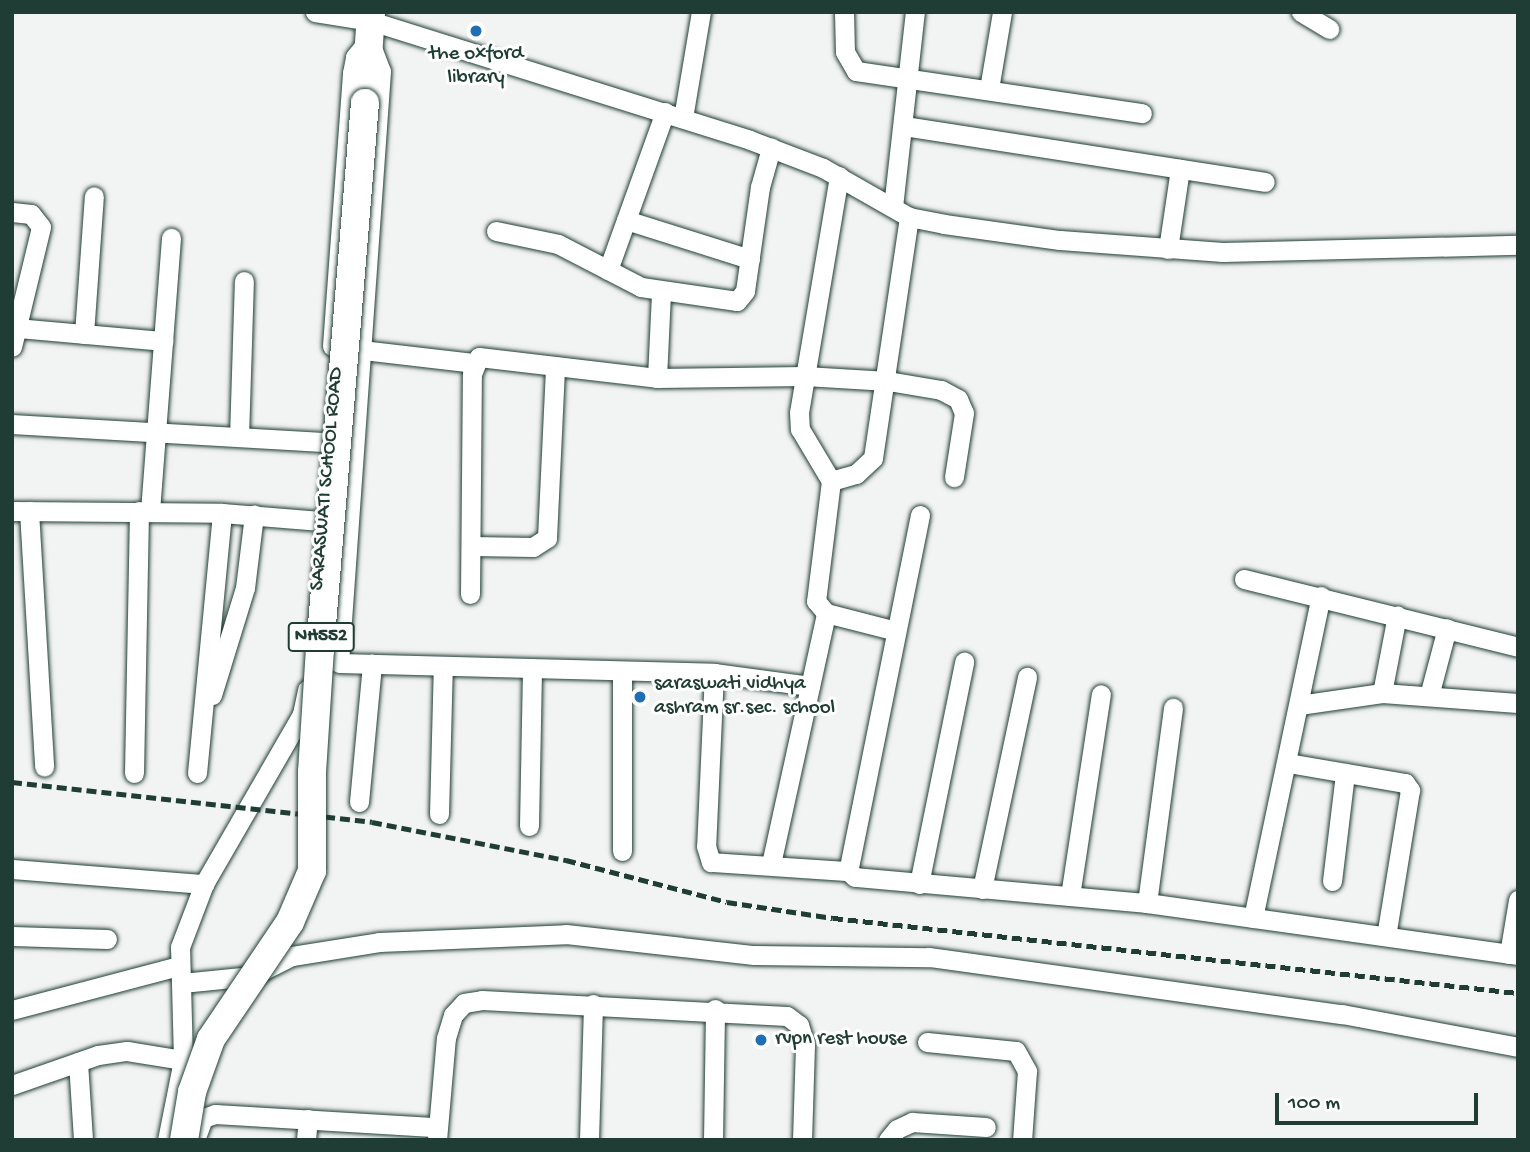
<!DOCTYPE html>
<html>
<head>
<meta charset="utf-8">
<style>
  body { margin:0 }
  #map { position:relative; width:1530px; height:1152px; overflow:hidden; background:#f2f3f3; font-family:"Gochi Hand",sans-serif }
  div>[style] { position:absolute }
  .roads { filter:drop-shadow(0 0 2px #1f3d34) drop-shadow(0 0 2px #1f3d34) }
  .minor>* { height:19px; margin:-9.5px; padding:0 9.5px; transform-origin:9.5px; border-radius:9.5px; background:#fff }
  .highway>* { height:28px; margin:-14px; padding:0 14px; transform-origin:14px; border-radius:14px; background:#fff }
  .rail>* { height:4.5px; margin-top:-2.25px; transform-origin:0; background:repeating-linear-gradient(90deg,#1f3d34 0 10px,transparent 0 15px) }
  .bridges { filter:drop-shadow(0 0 2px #1f3d34) drop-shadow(0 0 2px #1f3d34) }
  .highway-bridge>* { height:28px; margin:-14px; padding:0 14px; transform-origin:14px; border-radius:14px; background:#fff }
  .dots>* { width:19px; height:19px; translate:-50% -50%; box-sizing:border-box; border:4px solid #fff; border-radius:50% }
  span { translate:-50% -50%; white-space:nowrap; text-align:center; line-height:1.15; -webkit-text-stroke:6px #fff; paint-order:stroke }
  .shield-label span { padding:2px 5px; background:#fff; border:2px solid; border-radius:5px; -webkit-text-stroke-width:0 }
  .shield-label { font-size:19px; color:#1f3d34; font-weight:700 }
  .poi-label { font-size:21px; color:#1f3d34 }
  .left { translate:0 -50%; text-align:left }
  .street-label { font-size:21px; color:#1f3d34 }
  .frame { position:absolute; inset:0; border:14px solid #1f3d34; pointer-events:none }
  .scale { position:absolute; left:1275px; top:1093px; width:203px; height:32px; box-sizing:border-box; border:4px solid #1f3d34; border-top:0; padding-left:9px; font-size:21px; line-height:24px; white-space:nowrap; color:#1f3d34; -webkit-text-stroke:5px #fff; paint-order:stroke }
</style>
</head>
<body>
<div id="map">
  <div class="roads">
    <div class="minor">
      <div style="left:315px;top:12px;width:57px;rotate:9.1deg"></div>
      <div style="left:371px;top:21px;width:397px;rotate:17.4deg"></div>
      <div style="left:750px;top:140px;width:78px;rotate:21deg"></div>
      <div style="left:823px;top:168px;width:99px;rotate:29.7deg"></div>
      <div style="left:909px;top:217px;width:36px;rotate:11deg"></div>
      <div style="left:944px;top:224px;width:117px;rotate:7.9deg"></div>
      <div style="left:1060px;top:240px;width:163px;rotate:4.2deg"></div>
      <div style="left:1223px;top:252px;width:295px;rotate:-1.4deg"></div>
      <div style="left:844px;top:12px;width:40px;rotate:88.6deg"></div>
      <div style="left:845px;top:52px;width:22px;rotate:60deg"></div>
      <div style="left:856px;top:71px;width:289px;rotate:8.4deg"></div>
      <div style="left:1301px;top:12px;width:33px;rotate:31deg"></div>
      <div style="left:989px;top:89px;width:78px;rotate:-80.4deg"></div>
      <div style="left:683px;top:118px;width:108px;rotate:-80.4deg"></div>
      <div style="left:904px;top:126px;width:365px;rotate:8.8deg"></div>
      <div style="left:839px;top:176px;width:239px;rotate:99.6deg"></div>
      <div style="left:799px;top:412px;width:17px;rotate:87deg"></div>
      <div style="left:800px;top:429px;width:61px;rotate:59.2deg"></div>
      <div style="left:831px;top:481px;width:121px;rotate:97.1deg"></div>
      <div style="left:816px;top:601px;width:16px;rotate:50deg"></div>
      <div style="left:826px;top:613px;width:72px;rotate:14.4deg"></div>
      <div style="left:893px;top:207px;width:196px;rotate:-83.6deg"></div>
      <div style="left:12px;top:212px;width:19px;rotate:6deg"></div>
      <div style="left:31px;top:214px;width:16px;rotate:52deg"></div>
      <div style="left:41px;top:227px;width:123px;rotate:103.6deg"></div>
      <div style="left:626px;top:220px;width:130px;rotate:17.5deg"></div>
      <div style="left:496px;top:231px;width:63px;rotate:11.8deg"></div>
      <div style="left:558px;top:244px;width:93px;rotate:27.4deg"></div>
      <div style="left:641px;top:287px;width:97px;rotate:8.3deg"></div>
      <div style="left:737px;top:301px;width:13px;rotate:-51deg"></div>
      <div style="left:745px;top:291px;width:105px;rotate:-81.8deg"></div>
      <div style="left:760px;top:187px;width:41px;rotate:-74.2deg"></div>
      <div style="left:1168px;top:249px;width:81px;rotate:-81.5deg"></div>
      <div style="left:608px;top:270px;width:168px;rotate:-70.2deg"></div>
      <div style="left:17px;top:328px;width:147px;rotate:5.1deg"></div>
      <div style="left:84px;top:334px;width:138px;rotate:-85.9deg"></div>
      <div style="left:332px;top:346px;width:274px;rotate:-85.8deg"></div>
      <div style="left:352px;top:73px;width:16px;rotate:-79deg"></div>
      <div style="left:355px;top:57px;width:22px;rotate:-51deg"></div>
      <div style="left:369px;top:40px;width:33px;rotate:69deg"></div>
      <div style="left:381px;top:71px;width:593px;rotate:94.06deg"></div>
      <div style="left:339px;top:663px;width:375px;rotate:1.5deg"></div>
      <div style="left:714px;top:673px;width:97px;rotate:7.7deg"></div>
      <div style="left:362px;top:350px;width:113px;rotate:6.6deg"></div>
      <div style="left:657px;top:378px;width:85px;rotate:-87.3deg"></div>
      <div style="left:12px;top:424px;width:315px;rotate:3.3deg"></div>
      <div style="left:239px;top:437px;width:156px;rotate:-88.2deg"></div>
      <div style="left:831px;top:481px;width:26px;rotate:-16deg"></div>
      <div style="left:856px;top:474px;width:23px;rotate:-43deg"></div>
      <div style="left:873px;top:458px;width:244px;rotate:-81.5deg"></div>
      <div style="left:12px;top:511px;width:210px;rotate:0.5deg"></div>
      <div style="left:222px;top:513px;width:99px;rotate:4.6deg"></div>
      <div style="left:29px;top:511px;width:256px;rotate:86.6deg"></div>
      <div style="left:150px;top:511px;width:274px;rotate:-85.6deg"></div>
      <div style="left:920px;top:515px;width:363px;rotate:101.4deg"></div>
      <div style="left:848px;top:871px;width:9px;rotate:41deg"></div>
      <div style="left:855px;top:877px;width:293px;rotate:5.1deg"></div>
      <div style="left:1147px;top:903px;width:375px;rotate:8deg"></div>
      <div style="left:471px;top:546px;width:62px;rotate:0.9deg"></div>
      <div style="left:533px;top:547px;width:17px;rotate:-33deg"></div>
      <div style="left:547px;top:538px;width:172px;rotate:-87.3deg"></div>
      <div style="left:1244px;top:579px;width:282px;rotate:13.9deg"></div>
      <div style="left:470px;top:594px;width:220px;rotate:-89.5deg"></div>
      <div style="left:472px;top:374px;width:18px;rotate:-68deg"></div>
      <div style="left:479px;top:357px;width:179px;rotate:6.7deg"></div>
      <div style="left:657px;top:378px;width:148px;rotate:-0.8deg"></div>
      <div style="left:805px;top:376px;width:83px;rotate:3.4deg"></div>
      <div style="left:888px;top:381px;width:54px;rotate:9.6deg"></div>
      <div style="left:941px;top:390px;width:19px;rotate:28deg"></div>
      <div style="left:958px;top:399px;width:15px;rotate:67deg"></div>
      <div style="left:964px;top:413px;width:65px;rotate:98.9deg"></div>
      <div style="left:622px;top:671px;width:180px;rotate:90deg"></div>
      <div style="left:714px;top:673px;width:173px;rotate:92.6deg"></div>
      <div style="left:706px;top:846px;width:17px;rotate:73deg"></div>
      <div style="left:711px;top:862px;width:137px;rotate:3.8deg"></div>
      <div style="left:1382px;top:693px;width:79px;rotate:-79.1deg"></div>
      <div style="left:212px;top:695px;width:112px;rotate:-72.9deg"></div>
      <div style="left:245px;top:588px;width:74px;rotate:-83deg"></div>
      <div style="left:1429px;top:696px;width:70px;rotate:-75.2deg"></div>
      <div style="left:1299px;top:705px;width:84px;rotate:-8.2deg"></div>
      <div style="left:1382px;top:693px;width:136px;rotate:4.2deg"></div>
      <div style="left:1288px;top:763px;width:119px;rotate:9.7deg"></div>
      <div style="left:1405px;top:783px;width:9px;rotate:54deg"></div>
      <div style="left:1410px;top:790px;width:148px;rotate:99.3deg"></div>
      <div style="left:134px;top:773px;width:262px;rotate:-88.9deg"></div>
      <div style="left:197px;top:773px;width:261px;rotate:-84.5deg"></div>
      <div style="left:359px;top:802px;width:139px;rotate:-84.6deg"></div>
      <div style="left:439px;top:814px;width:148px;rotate:-88.5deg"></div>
      <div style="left:529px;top:826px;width:157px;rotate:-88.9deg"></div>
      <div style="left:771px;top:864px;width:257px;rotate:-77.6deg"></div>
      <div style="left:12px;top:869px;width:193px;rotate:4.5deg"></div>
      <div style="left:1332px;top:881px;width:109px;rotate:-83.1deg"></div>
      <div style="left:919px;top:884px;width:227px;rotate:-78.5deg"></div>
      <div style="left:982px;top:889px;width:217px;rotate:-78deg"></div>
      <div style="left:1070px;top:896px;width:204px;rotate:-81.3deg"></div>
      <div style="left:1147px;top:903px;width:197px;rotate:-82.4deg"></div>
      <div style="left:1253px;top:918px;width:329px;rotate:-78.1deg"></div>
      <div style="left:12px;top:936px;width:95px;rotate:1.8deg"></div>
      <div style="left:1509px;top:954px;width:55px;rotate:-80.5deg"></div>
      <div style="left:182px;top:983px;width:70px;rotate:-5.7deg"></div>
      <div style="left:252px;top:976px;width:45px;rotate:-26.6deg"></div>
      <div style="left:292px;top:956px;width:88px;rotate:-9.1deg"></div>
      <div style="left:379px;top:942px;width:187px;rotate:-2.4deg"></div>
      <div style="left:566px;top:934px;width:189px;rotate:6.4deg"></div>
      <div style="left:754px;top:955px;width:175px;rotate:0.7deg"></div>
      <div style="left:929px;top:957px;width:417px;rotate:7.9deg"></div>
      <div style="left:1342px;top:1014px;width:179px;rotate:10.6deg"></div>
      <div style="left:12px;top:1010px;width:173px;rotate:-14.8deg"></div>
      <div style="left:927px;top:1042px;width:89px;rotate:5.8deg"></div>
      <div style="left:1016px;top:1051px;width:23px;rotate:61deg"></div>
      <div style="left:1027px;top:1071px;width:69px;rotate:94.1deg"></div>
      <div style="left:78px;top:1062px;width:78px;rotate:86.3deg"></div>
      <div style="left:12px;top:1085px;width:91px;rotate:-19.2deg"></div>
      <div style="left:98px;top:1055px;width:29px;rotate:-8deg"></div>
      <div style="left:127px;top:1051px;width:57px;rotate:9.1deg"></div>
      <div style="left:167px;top:1140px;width:82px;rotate:-78.7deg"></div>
      <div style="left:183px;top:1060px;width:113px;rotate:-91.5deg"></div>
      <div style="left:180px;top:947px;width:67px;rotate:-69.1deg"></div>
      <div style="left:204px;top:884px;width:196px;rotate:-60deg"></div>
      <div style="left:302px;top:714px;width:25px;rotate:-78deg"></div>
      <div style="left:195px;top:1140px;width:23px;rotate:-70deg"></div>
      <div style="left:203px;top:1118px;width:13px;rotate:-18deg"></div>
      <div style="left:215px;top:1114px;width:222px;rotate:3.4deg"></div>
      <div style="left:306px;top:1140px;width:21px;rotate:-85deg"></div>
      <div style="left:437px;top:1140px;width:102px;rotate:-85deg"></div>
      <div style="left:446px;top:1038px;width:24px;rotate:-73deg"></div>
      <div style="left:453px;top:1015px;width:16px;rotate:-47deg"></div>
      <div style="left:464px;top:1003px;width:18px;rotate:-9deg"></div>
      <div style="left:482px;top:1000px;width:305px;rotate:3deg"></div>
      <div style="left:787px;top:1016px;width:15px;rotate:37deg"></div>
      <div style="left:799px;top:1025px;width:21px;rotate:73deg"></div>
      <div style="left:805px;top:1045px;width:95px;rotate:91.8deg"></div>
      <div style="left:589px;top:1140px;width:136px;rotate:-88.3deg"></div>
      <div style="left:713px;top:1140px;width:131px;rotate:-89.1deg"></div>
      <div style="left:888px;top:1140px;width:14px;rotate:-51deg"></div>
      <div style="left:897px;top:1129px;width:17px;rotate:-25deg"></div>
      <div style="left:912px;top:1122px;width:74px;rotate:3.9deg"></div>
    </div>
    <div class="highway">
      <div style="left:365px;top:103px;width:91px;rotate:-86.2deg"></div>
    </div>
  </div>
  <div class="rail">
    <div style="left:12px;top:782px;width:362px;rotate:6.3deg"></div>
    <div style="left:372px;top:822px;width:198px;rotate:11.1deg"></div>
    <div style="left:566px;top:860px;width:166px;rotate:14.6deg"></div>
    <div style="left:727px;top:902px;width:107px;rotate:8.6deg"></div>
    <div style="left:833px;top:918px;width:689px;rotate:6.25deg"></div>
  </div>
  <div class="bridges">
    <div class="highway-bridge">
      <div style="left:184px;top:1140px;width:49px;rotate:-80.5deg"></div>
      <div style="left:192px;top:1092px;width:56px;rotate:-70.3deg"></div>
      <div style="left:211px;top:1039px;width:141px;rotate:-56deg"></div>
      <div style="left:290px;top:922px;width:56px;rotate:-66.7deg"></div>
      <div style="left:312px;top:871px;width:99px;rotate:-90deg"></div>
      <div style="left:312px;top:772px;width:123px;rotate:-86.3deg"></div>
      <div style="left:320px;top:649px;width:548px;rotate:-85.29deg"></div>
    </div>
  </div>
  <div class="dots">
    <div style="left:476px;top:31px;background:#1f6fb2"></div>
    <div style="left:640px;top:697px;background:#1f6fb2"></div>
    <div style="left:761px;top:1040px;background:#1f6fb2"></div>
  </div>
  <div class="shield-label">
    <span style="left:321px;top:637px">NH552</span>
  </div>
  <div class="poi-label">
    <span style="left:476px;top:67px">the oxford<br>library</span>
    <span class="left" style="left:654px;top:697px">saraswati vidhya<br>ashram sr.sec. school</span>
    <span class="left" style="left:775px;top:1040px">rvpn rest house</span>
  </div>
  <div class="street-label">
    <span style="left:328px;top:479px;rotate:-85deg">SARASWATI SCHOOL ROAD</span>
  </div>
  <div class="frame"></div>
  <div class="scale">100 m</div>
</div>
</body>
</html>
